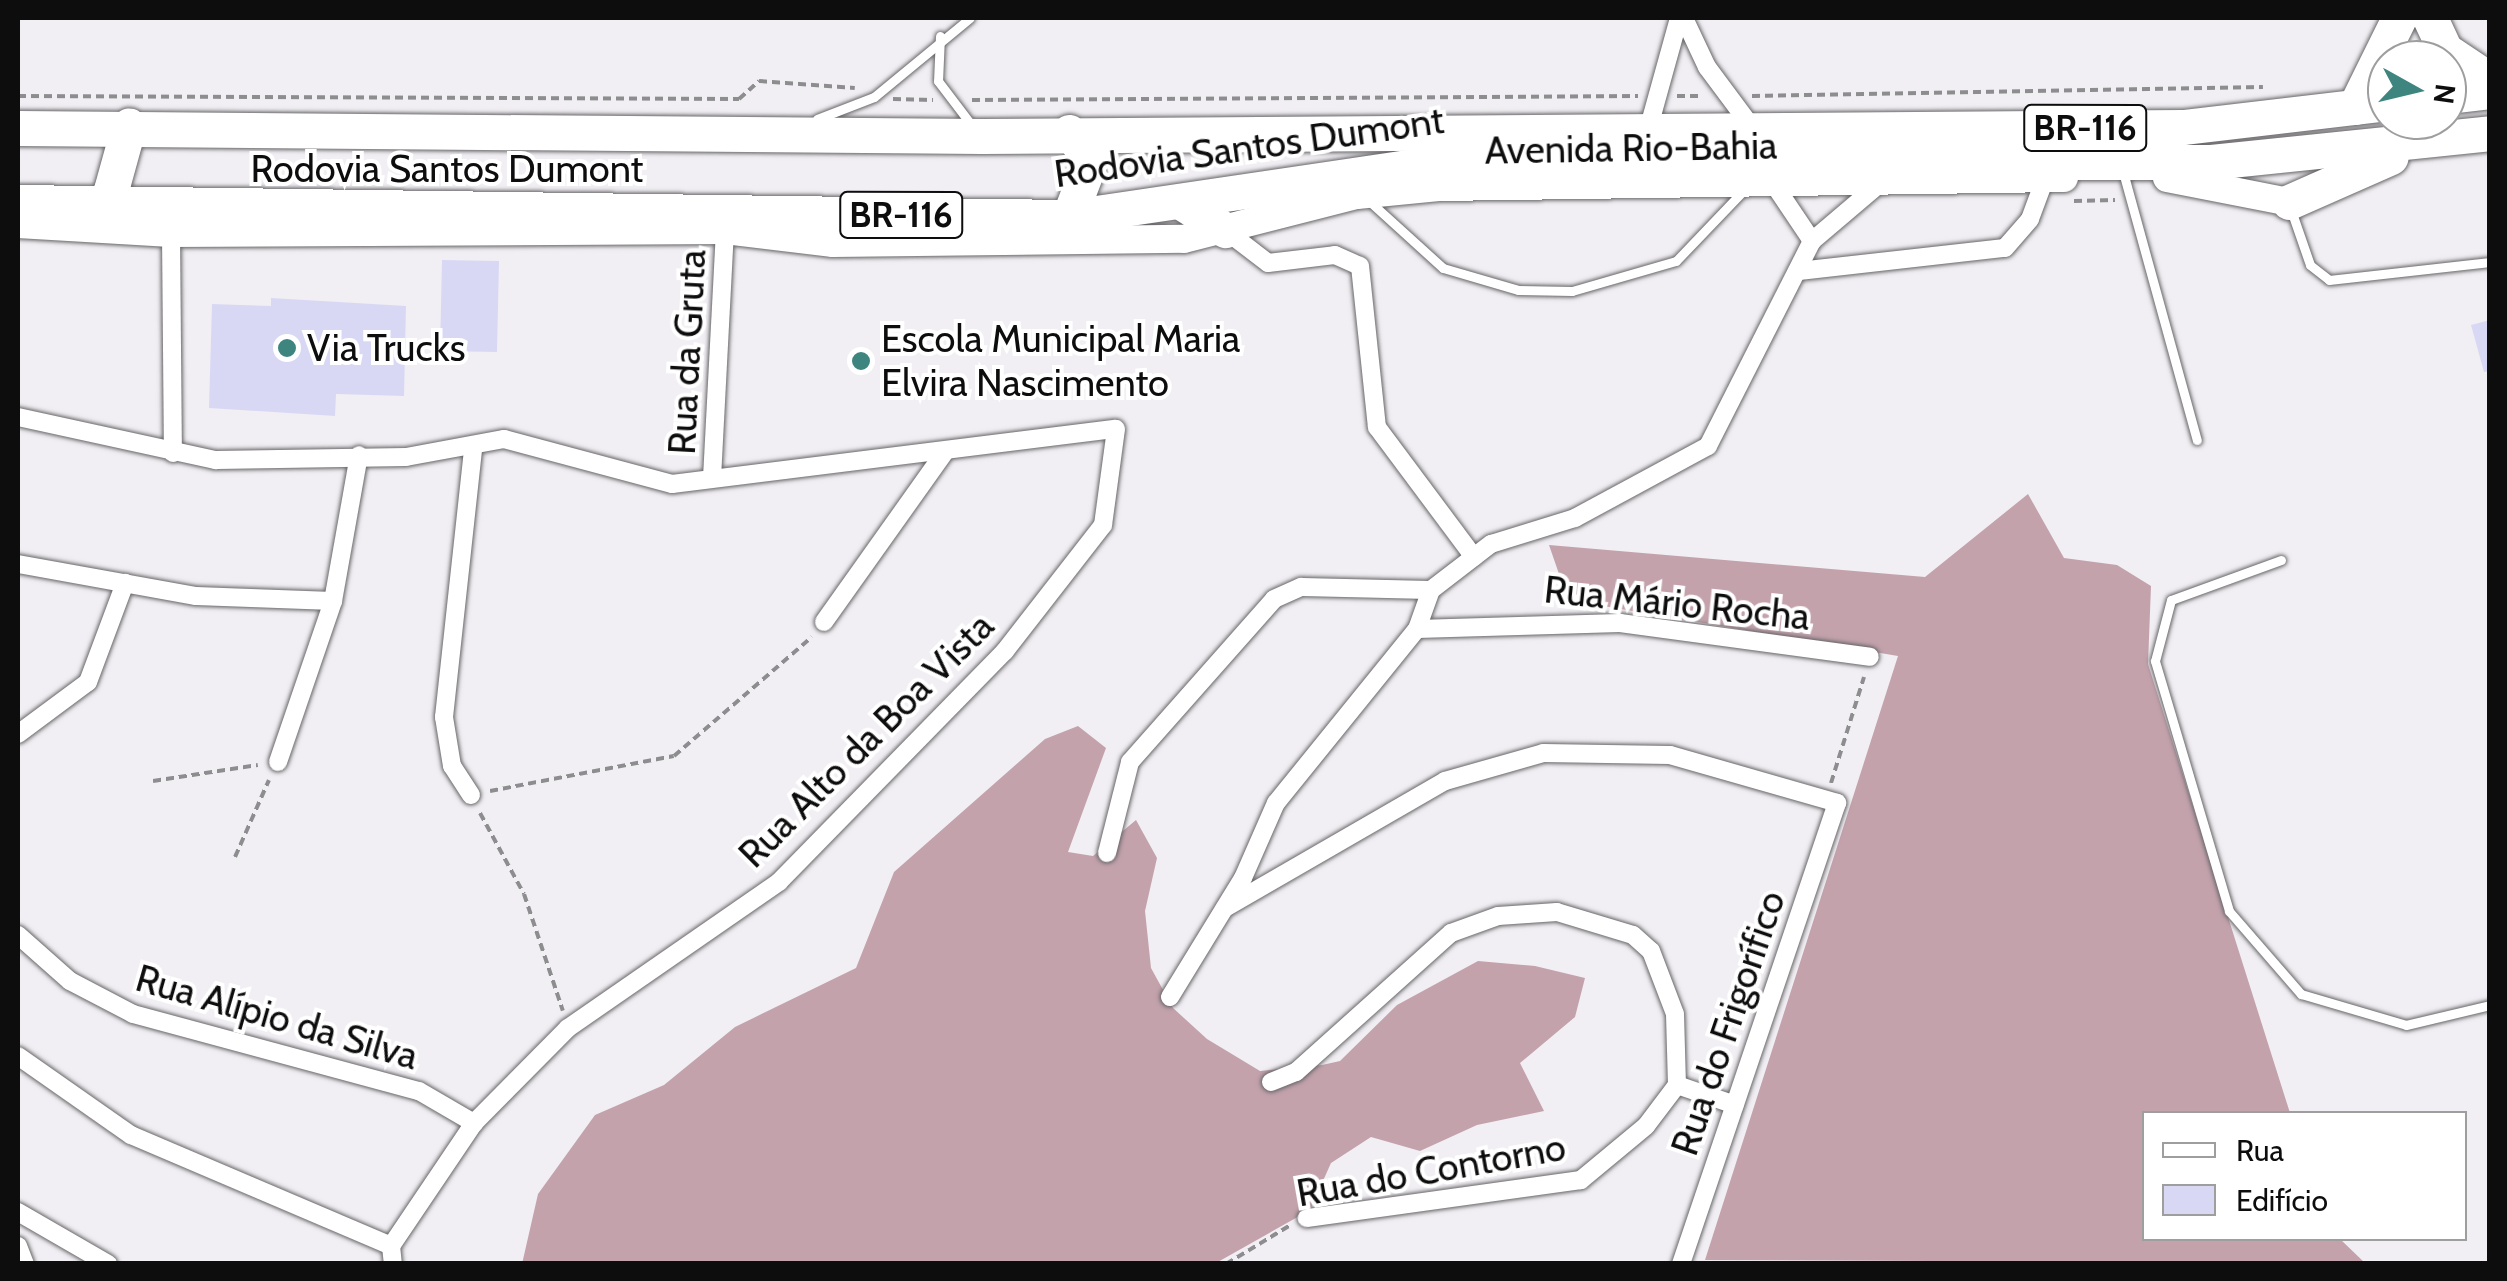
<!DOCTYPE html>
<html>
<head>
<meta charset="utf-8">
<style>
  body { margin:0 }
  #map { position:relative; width:2507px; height:1281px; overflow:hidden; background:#f1eff3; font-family:Cabin,sans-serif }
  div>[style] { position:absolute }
  .forest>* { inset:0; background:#c3a2ac }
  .building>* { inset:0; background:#d8d8f5 }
  .path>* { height:4px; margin-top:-2px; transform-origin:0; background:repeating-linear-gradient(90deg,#8d8c8f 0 8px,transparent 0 13px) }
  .roads { filter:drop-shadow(0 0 2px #676568) drop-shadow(0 0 2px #676568) }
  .lane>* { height:9px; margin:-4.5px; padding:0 4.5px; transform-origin:4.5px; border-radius:4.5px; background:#fff }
  .street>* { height:18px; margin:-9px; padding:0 9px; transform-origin:9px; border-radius:9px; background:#fff }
  .secondary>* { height:28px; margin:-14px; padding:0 14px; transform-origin:14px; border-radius:14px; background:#fff }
  .highway>* { height:35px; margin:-17.5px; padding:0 17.5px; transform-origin:17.5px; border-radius:17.5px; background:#fff }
  .dots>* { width:28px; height:28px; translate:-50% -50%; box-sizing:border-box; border:5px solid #fff; border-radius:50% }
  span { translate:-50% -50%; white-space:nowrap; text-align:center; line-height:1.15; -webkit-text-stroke:8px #fff; paint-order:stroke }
  .shield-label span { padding:2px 8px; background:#fff; border:2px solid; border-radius:8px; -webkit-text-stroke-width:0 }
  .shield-label { font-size:35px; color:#0d0d0e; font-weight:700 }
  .street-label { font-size:38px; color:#0d0d0e }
  .poi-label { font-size:38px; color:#0d0d0e }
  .left { translate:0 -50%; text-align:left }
  .frame { position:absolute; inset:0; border:20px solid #0d0d0e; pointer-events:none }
  .legend { position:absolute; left:2142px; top:1111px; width:325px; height:130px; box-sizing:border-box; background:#fff; border:2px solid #9e9e9f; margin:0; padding:12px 18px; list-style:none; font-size:30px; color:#0d0d0e }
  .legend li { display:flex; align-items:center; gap:20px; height:50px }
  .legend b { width:50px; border:2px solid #9e9e9f }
  .north { position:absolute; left:2367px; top:40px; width:100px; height:100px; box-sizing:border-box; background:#fff; border:2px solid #9e9e9f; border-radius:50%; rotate:98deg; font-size:28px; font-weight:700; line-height:40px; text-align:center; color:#0d0d0e }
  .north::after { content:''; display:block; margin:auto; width:35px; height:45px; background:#3e8580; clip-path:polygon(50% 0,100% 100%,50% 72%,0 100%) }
</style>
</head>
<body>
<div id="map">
  <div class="forest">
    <div style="clip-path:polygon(2028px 494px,2064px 558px,2117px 565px,2151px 586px,2148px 664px,2290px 1113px,2144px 1114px,2144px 1238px,2340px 1239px,2365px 1263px,1705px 1260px,1898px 656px,1568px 600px,1549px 545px,1925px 577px)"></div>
    <div style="clip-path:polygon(1078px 726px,1106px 748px,1068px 852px,1093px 856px,1136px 820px,1157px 858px,1145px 911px,1151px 968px,1173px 1008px,1207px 1039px,1260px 1071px,1322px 1065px,1340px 1061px,1397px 1005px,1478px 961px,1535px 966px,1585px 978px,1575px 1017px,1520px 1063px,1544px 1111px,1477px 1125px,1420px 1151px,1371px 1137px,1331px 1163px,1310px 1210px,1216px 1263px,522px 1264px,538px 1194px,595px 1115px,664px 1085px,735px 1027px,856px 968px,894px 872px,1045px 739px)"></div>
  </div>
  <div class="building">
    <div style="clip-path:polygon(442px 260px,499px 261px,497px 352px,440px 351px)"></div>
    <div style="clip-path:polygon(271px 298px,406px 306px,404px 396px,336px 394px,335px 416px,209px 408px,212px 304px,271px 306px)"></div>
    <div style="clip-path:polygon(2490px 320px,2490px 371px,2484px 372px,2471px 325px)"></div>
  </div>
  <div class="path">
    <div style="left:18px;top:96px;width:721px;rotate:0.24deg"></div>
    <div style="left:739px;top:99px;width:27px;rotate:-42deg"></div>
    <div style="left:759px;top:81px;width:96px;rotate:4.2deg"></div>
    <div style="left:1677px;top:96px;width:26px"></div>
    <div style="left:1752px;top:96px;width:511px;rotate:-1.01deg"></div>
    <div style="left:893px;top:99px;width:40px;rotate:1.4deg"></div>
    <div style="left:972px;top:100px;width:666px;rotate:-0.34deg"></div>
    <div style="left:2074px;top:201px;width:41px;rotate:-1.4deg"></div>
    <div style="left:153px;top:781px;width:106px;rotate:-8.7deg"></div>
    <div style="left:1831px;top:783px;width:111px;rotate:-72.7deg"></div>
    <div style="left:490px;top:791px;width:187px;rotate:-10.8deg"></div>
    <div style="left:674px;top:756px;width:182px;rotate:-40.8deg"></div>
    <div style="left:480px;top:813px;width:92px;rotate:61.5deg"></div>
    <div style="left:524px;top:894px;width:123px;rotate:71.6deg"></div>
    <div style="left:235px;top:857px;width:84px;rotate:-66.2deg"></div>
    <div style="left:1226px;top:1264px;width:74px;rotate:-31.1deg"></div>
  </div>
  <div class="roads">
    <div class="lane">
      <div style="left:940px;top:36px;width:45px;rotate:92.5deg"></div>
      <div style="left:938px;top:81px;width:58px;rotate:52.7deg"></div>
      <div style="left:817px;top:119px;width:61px;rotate:-21.1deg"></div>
      <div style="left:874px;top:97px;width:124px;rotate:-39.5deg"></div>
      <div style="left:2123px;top:172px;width:278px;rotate:74.6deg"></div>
      <div style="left:1368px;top:200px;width:101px;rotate:42.2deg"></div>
      <div style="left:1443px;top:268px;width:78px;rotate:16.3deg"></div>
      <div style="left:1518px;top:290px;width:54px;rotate:1.1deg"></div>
      <div style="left:1572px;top:291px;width:108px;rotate:-16.1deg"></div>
      <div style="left:1676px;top:261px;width:95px;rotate:-46.3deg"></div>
      <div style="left:2291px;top:210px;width:58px;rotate:70.9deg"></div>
      <div style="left:2310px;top:265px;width:24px;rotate:38deg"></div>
      <div style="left:2329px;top:280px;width:162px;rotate:-6.4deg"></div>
      <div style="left:2281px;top:560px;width:117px;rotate:160deg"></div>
      <div style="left:2171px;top:600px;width:63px;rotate:104.7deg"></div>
      <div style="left:2155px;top:661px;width:261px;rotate:73.5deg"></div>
      <div style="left:2229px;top:911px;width:110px;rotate:49.1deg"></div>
      <div style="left:2301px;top:994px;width:109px;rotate:16.4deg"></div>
      <div style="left:2406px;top:1025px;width:86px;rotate:-13.4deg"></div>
    </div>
    <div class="street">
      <div style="left:1684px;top:18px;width:54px;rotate:64.9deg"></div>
      <div style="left:1707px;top:67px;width:79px;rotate:53.3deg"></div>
      <div style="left:1648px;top:130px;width:116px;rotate:-74.5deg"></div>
      <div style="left:1773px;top:183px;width:70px;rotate:56.1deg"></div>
      <div style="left:1225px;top:230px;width:54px;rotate:37.5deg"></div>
      <div style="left:1268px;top:263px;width:67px;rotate:-6.8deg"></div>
      <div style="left:1335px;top:255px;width:27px;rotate:24deg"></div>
      <div style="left:1360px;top:266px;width:162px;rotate:84deg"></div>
      <div style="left:1377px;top:427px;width:162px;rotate:53.3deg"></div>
      <div style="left:171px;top:233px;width:220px;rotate:89.5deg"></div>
      <div style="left:1799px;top:271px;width:207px;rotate:-6.4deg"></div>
      <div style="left:2005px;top:248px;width:38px;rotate:-49deg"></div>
      <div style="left:2030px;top:219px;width:49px;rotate:-69.7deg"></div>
      <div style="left:18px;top:417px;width:203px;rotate:12.3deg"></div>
      <div style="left:216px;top:460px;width:190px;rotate:-0.9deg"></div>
      <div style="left:406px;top:457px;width:100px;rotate:-10.4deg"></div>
      <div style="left:504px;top:439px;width:174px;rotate:15deg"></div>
      <div style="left:672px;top:484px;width:447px;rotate:-7.1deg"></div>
      <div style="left:1116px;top:429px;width:97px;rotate:97.7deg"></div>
      <div style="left:1103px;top:525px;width:160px;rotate:127.9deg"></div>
      <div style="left:1005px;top:651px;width:323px;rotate:134.4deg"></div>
      <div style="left:779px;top:882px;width:257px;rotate:145.3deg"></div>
      <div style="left:568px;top:1028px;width:134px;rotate:134.7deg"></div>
      <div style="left:474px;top:1123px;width:148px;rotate:124deg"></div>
      <div style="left:391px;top:1246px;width:18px;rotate:84deg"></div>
      <div style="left:712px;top:478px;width:248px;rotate:-87deg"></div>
      <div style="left:18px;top:564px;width:181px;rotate:10.2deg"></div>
      <div style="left:196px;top:596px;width:137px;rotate:2.1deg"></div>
      <div style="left:824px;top:622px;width:209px;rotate:-54.6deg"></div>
      <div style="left:1417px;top:629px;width:203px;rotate:-1.7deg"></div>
      <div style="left:1620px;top:623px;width:252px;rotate:7.7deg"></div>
      <div style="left:18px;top:734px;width:87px;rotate:-36.6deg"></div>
      <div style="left:88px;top:682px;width:106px;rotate:-69.5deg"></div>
      <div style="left:278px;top:762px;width:170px;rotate:-71.1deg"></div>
      <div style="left:333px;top:601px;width:148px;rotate:-79.9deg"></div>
      <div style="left:471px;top:795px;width:35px;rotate:-123deg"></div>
      <div style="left:452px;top:766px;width:50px;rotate:-99.3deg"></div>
      <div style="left:444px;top:717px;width:268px;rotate:-83.8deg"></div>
      <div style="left:1107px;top:853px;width:94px;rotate:-75.8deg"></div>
      <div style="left:1130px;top:762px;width:217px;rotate:-48.5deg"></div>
      <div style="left:1274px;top:599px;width:30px;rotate:-24deg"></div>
      <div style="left:1301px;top:587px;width:130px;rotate:1.3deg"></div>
      <div style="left:1225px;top:908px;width:254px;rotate:-30deg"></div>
      <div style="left:1445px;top:781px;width:102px;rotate:-15.9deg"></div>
      <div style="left:1543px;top:753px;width:127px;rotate:0.9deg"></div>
      <div style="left:1670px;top:755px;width:174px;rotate:16deg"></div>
      <div style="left:1837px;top:803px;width:487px;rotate:108.7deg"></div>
      <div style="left:18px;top:935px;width:69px;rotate:41.5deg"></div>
      <div style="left:70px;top:981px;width:71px;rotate:27.6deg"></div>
      <div style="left:133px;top:1014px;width:296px;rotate:15.1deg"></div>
      <div style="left:419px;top:1091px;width:64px;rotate:30.2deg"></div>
      <div style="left:1170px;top:997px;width:140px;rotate:-58.5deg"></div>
      <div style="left:1243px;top:878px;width:82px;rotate:-66.3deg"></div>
      <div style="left:1276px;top:803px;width:224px;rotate:-51deg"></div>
      <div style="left:1417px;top:629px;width:41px;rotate:-70.3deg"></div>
      <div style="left:1431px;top:590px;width:76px;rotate:-37.5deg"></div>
      <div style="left:1491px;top:544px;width:88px;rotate:-17.2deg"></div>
      <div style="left:1575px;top:518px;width:151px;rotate:-28.4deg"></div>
      <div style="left:1708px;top:446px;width:230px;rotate:-63.1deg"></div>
      <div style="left:1812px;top:241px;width:87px;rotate:-40.3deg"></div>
      <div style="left:18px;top:1056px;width:138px;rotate:35deg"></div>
      <div style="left:131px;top:1135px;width:283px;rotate:23.1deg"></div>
      <div style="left:1271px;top:1082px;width:27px;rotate:-22deg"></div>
      <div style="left:1296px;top:1072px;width:208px;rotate:-41.9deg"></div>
      <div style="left:1451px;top:933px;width:50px;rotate:-19.9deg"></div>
      <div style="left:1498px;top:916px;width:59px;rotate:-3.9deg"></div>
      <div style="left:1557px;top:912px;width:79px;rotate:16.8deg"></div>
      <div style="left:1633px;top:935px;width:24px;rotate:42deg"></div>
      <div style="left:1651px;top:951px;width:67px;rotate:69.1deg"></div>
      <div style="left:1675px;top:1014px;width:71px;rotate:88.4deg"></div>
      <div style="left:1677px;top:1085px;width:51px;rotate:127.1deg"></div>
      <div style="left:1646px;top:1126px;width:85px;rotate:140.3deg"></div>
      <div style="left:1581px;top:1180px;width:277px;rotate:172.1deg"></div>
      <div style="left:1677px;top:1085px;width:61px;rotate:19deg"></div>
      <div style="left:18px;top:1212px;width:104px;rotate:30deg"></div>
      <div style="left:18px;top:1246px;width:19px;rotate:69deg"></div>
    </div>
    <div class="secondary">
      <div style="left:2167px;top:178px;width:124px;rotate:11.1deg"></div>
      <div style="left:18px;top:224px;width:153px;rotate:3.4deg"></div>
      <div style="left:171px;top:233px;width:554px;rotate:-0.31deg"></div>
      <div style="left:725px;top:230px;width:109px;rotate:6.9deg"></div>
      <div style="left:833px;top:243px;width:351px;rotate:-0.7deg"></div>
      <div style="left:1184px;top:239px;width:179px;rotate:-14.3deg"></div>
      <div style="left:1357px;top:195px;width:82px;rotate:-5.6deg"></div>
      <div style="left:1439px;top:187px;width:625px;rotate:-0.83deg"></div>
    </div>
    <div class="highway">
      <div style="left:2430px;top:18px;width:35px;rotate:65deg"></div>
      <div style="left:2445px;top:50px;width:54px;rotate:33.7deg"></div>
      <div style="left:2447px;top:96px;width:43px;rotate:-6.6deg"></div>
      <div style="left:2355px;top:107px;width:99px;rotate:-63.7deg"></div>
      <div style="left:18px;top:128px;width:964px;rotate:0.48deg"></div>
      <div style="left:982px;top:136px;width:1201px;rotate:-0.43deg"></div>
      <div style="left:2183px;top:127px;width:205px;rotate:-6.7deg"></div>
      <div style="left:1069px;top:132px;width:35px;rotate:51deg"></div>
      <div style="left:1091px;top:159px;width:62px;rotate:110.8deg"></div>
      <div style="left:18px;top:202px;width:1051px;rotate:0.82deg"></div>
      <div style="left:1069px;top:217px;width:388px;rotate:-8.4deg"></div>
      <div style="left:1453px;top:160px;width:758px;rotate:0.15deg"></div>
      <div style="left:2211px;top:162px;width:281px;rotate:-5.9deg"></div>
      <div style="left:2289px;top:202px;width:111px;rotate:-23.8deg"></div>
      <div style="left:1184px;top:204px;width:49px;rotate:32.4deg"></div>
      <div style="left:126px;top:210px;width:25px;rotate:-127deg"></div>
      <div style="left:111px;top:190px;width:67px;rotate:-74.5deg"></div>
    </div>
  </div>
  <div class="dots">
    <div style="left:287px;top:348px;background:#3e8580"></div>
    <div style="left:861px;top:361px;background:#3e8580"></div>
  </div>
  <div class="shield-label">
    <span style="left:2085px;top:128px">BR-116</span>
    <span style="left:901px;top:215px">BR-116</span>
  </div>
  <div class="street-label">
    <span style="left:1249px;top:147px;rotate:-8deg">Rodovia Santos Dumont</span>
    <span style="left:1631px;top:148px;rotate:-1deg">Avenida Rio-Bahia</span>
    <span style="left:447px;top:169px">Rodovia Santos Dumont</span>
    <span style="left:687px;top:352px;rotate:-87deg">Rua da Gruta</span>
    <span style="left:1677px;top:603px;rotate:6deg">Rua Mário Rocha</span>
    <span style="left:866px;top:740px;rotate:-45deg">Rua Alto da Boa Vista</span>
    <span style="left:277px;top:1017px;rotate:16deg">Rua Alípio da Silva</span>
    <span style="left:1728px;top:1023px;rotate:-71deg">Rua do Frigorífico</span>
    <span style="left:1431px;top:1170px;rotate:-10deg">Rua do Contorno</span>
  </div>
  <div class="poi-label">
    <span class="left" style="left:881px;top:361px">Escola Municipal Maria<br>Elvira Nascimento</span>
    <span class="left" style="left:307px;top:348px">Via Trucks</span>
  </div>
  <div class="frame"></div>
  <ul class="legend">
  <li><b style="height:12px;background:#fff"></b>Rua</li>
  <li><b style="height:28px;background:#d8d8f5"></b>Edifício</li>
  </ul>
  <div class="north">N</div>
</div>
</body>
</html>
